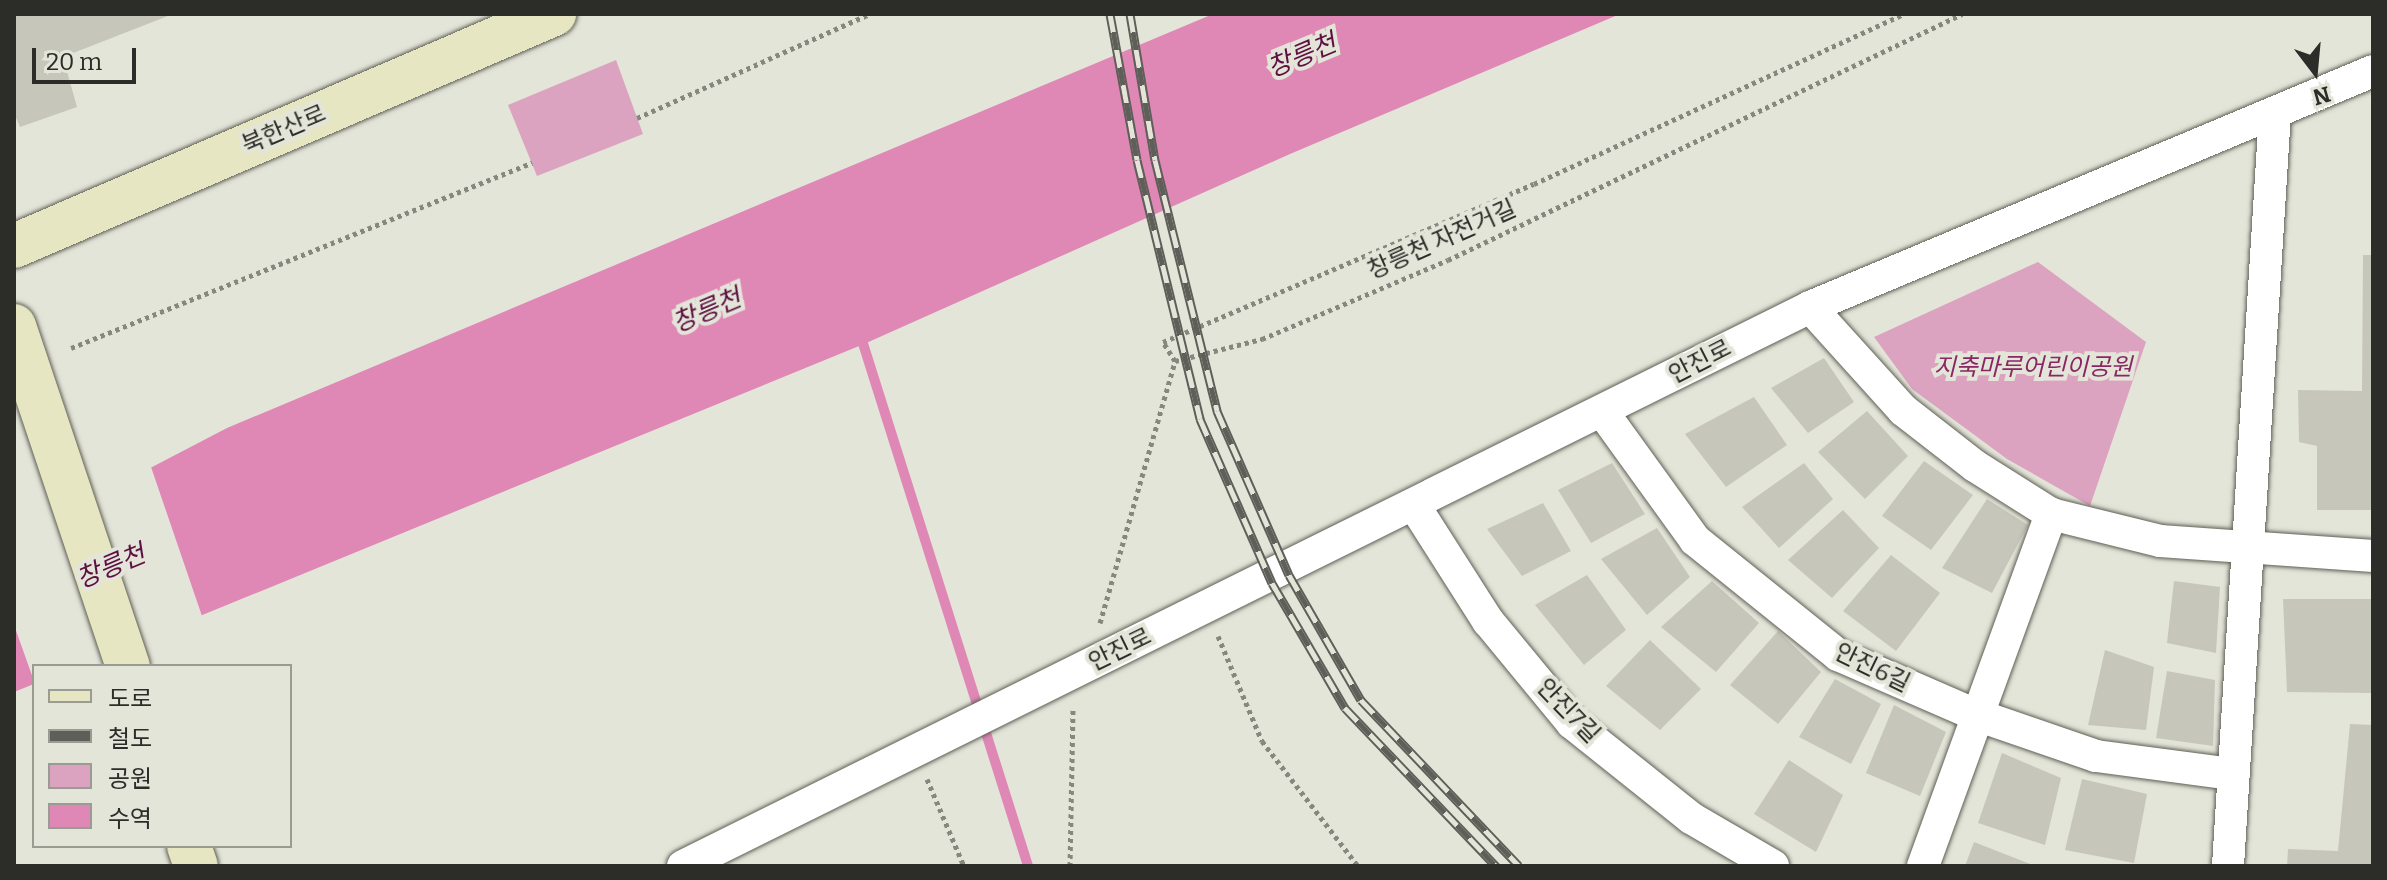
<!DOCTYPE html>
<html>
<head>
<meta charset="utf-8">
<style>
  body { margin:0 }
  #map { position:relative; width:2387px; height:880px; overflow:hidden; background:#e4e5d9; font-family:Bitter,"Noto Sans KR",serif }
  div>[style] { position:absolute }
  .green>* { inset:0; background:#dca3c0 }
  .water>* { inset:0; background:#df88b6 }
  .pier>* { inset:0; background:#e4e5d9 }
  .stream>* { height:10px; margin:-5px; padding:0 5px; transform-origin:5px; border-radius:5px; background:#df88b6 }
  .building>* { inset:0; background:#c6c6bb }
  .path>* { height:5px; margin-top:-2.5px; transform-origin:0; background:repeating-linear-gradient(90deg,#86877f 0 4px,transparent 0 8px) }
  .roads { filter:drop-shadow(0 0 2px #5f5f55) drop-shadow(0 0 2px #5f5f55) }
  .minor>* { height:32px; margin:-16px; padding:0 16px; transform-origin:16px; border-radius:16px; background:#fff }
  .secondary>* { height:44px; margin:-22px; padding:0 22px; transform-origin:22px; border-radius:22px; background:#e6e6c3 }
  .rail>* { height:9px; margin-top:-4.5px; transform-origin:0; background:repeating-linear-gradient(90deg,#e4e5d9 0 18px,#5e5f58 0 36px); box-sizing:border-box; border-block:2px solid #5e5f58 }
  span { translate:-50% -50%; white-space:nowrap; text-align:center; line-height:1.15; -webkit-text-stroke:8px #e4e5d9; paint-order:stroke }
  .street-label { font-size:24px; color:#2c2c28 }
  .park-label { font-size:24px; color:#8b2664; font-style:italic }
  .water-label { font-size:26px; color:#5d1041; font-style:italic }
  .frame { position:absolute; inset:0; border:16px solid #2c2c28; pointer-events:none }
  .legend { position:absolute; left:32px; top:664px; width:260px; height:184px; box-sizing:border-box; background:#e4e5d9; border:2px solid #9a9b92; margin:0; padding:10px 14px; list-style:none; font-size:24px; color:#2c2c28 }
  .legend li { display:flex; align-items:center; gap:16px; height:40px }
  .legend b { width:40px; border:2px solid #9a9b92 }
  .north { position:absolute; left:2275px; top:32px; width:80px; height:80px; -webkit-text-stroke:6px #e4e5d9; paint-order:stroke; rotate:164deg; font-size:22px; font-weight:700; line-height:32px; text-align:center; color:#2c2c28 }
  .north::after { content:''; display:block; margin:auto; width:28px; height:36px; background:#2c2c28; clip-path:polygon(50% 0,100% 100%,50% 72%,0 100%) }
  .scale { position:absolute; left:32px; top:48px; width:104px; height:36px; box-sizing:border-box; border:4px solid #2c2c28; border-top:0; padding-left:10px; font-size:24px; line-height:28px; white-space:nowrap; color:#2c2c28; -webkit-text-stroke:6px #e4e5d9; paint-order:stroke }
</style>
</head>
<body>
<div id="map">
  <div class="green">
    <div style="clip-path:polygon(616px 60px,643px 134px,537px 176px,508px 105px)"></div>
    <div style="clip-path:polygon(2038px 262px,2146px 342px,2090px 506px,2007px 459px,1912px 389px,1874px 337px)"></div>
  </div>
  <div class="water">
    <div style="clip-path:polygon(1213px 14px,1620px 14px,1290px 154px,864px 344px,78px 666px,34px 666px,34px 684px,14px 692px,14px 539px,227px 428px)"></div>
  </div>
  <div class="pier">
    <div style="clip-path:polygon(150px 464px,203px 619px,89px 666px,34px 666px,34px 681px,14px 625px,14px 535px)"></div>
  </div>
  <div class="stream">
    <div style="left:860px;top:334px;width:558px;rotate:72.47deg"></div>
  </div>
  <div class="building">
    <div style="clip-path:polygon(14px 14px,173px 14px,63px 57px,77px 107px,20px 127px,14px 113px)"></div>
    <div style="clip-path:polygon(2363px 255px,2373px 255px,2373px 510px,2317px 510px,2317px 446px,2299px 442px,2298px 390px,2362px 391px)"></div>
    <div style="clip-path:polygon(1824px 358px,1854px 402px,1808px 433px,1771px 388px)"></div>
    <div style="clip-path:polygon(1754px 397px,1787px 445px,1726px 487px,1685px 434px)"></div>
    <div style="clip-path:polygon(1867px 411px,1908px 456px,1865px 499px,1818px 452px)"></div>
    <div style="clip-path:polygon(1924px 461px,1973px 495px,1931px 550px,1882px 516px)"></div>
    <div style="clip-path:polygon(1612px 463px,1645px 514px,1591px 543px,1558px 490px)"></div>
    <div style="clip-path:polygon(1804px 463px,1833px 499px,1779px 548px,1742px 507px)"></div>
    <div style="clip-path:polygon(1987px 499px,2028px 525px,1992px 593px,1942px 568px)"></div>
    <div style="clip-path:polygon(1543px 503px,1571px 551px,1522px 576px,1487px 529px)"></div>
    <div style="clip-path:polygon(1843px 510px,1879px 548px,1832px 598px,1788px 560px)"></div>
    <div style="clip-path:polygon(1657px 528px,1690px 577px,1647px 615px,1601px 559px)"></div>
    <div style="clip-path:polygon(1891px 555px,1940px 593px,1896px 651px,1843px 611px)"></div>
    <div style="clip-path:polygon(1587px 575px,1626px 630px,1584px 665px,1535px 605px)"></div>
    <div style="clip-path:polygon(1712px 581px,1759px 623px,1716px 672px,1661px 627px)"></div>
    <div style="clip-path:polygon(2174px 581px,2220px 587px,2216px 653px,2167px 643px)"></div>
    <div style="clip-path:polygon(2283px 599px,2373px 599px,2373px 693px,2287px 692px)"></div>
    <div style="clip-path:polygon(1778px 631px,1821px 672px,1778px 724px,1730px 685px)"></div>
    <div style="clip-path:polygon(1650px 640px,1701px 689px,1660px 730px,1606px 686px)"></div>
    <div style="clip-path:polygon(2105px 650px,2154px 667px,2146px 730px,2088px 725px)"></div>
    <div style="clip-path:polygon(2167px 671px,2215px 680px,2213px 746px,2156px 738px)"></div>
    <div style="clip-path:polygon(1835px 679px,1881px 704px,1851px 764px,1799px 737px)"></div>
    <div style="clip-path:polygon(1894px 705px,1946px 732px,1920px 796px,1866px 773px)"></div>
    <div style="clip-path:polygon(2350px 724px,2373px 725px,2373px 866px,2287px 866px,2288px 849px,2338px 851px)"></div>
    <div style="clip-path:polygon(2002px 753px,2061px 778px,2045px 845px,1978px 823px)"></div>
    <div style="clip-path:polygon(1789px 760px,1843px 795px,1816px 852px,1754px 814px)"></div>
    <div style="clip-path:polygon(2082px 779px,2147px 794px,2134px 863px,2065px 850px)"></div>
    <div style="clip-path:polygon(1974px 842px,2035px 866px,1965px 866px)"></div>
  </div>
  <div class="path">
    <div style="left:637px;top:118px;width:255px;rotate:-24.1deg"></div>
    <div style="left:71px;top:348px;width:497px;rotate:-21.9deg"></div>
    <div style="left:1175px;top:361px;width:22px;rotate:-122deg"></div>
    <div style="left:1163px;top:342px;width:403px;rotate:-23.1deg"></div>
    <div style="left:1534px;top:184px;width:407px;rotate:-24.7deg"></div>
    <div style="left:1100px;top:623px;width:273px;rotate:-74deg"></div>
    <div style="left:1175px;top:361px;width:90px;rotate:-14.2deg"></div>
    <div style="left:1262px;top:339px;width:202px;rotate:-23deg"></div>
    <div style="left:1448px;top:260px;width:570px;rotate:-25.58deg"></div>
    <div style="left:1218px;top:636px;width:114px;rotate:67.3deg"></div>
    <div style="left:1262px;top:741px;width:158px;rotate:52.5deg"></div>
    <div style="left:927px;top:779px;width:95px;rotate:67deg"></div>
    <div style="left:1070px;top:866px;width:156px;rotate:-88.9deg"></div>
  </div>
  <div class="roads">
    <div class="minor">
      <div style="left:1810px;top:307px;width:139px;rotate:47.9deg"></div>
      <div style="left:1903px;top:410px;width:91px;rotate:37.9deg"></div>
      <div style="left:1975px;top:466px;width:90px;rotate:32.3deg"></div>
      <div style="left:2051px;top:514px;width:112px;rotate:13.9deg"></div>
      <div style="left:2160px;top:541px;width:214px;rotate:4deg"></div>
      <div style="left:1602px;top:411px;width:159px;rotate:54.2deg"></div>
      <div style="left:1695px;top:540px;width:184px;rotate:38.8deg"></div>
      <div style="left:1838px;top:655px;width:148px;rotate:23.5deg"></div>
      <div style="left:1974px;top:714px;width:129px;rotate:19deg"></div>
      <div style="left:2096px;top:756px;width:138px;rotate:7.5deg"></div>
      <div style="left:1414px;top:505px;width:138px;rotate:57.5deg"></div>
      <div style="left:1488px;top:621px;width:132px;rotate:50.5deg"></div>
      <div style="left:1572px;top:723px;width:152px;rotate:38.6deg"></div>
      <div style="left:1691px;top:818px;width:95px;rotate:30.3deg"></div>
      <div style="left:683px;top:866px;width:1258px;rotate:-26.38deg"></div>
      <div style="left:1810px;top:307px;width:610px;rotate:-22.74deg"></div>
      <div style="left:1923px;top:866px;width:375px;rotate:-70deg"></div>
      <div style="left:2228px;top:866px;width:755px;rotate:-86.43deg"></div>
    </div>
    <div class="secondary">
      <div style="left:14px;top:246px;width:588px;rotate:-23.25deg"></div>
      <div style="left:14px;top:326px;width:359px;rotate:71.5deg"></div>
      <div style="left:189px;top:846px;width:21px;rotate:71deg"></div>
    </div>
  </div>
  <div class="rail">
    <div style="left:1110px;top:14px;width:148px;rotate:79.5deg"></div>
    <div style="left:1137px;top:160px;width:267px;rotate:76.3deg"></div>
    <div style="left:1200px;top:419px;width:179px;rotate:66.3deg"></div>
    <div style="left:1272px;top:583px;width:145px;rotate:59.7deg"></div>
    <div style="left:1345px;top:708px;width:219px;rotate:46.3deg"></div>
    <div style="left:1130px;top:14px;width:148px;rotate:80.3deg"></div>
    <div style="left:1155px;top:160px;width:259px;rotate:76.1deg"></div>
    <div style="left:1217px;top:411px;width:179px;rotate:66.3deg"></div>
    <div style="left:1289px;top:575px;width:144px;rotate:60.1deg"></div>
    <div style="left:1361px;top:700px;width:229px;rotate:46.4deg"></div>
  </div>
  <div class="street-label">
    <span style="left:284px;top:130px;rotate:-23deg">북한산로</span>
    <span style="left:1442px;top:240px;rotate:-24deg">창릉천 자전거길</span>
    <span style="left:1700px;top:362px;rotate:-27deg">안진로</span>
    <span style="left:1120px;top:650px;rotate:-26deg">안진로</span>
    <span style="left:1872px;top:668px;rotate:26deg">안진6길</span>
    <span style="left:1568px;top:711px;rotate:46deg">안진7길</span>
  </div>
  <div class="park-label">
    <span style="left:2033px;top:368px">지축마루어린이공원</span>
  </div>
  <div class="water-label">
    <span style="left:1302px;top:56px;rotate:-23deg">창릉천</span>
    <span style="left:707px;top:311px;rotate:-23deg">창릉천</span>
    <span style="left:111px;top:567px;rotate:-23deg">창릉천</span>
  </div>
  <div class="frame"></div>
  <ul class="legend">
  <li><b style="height:10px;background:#e6e6c3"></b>도로</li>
  <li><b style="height:10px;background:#5e5f58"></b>철도</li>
  <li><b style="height:22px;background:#dca3c0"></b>공원</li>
  <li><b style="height:22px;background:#df88b6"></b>수역</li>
  </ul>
  <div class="north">N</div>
  <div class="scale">20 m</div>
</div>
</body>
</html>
